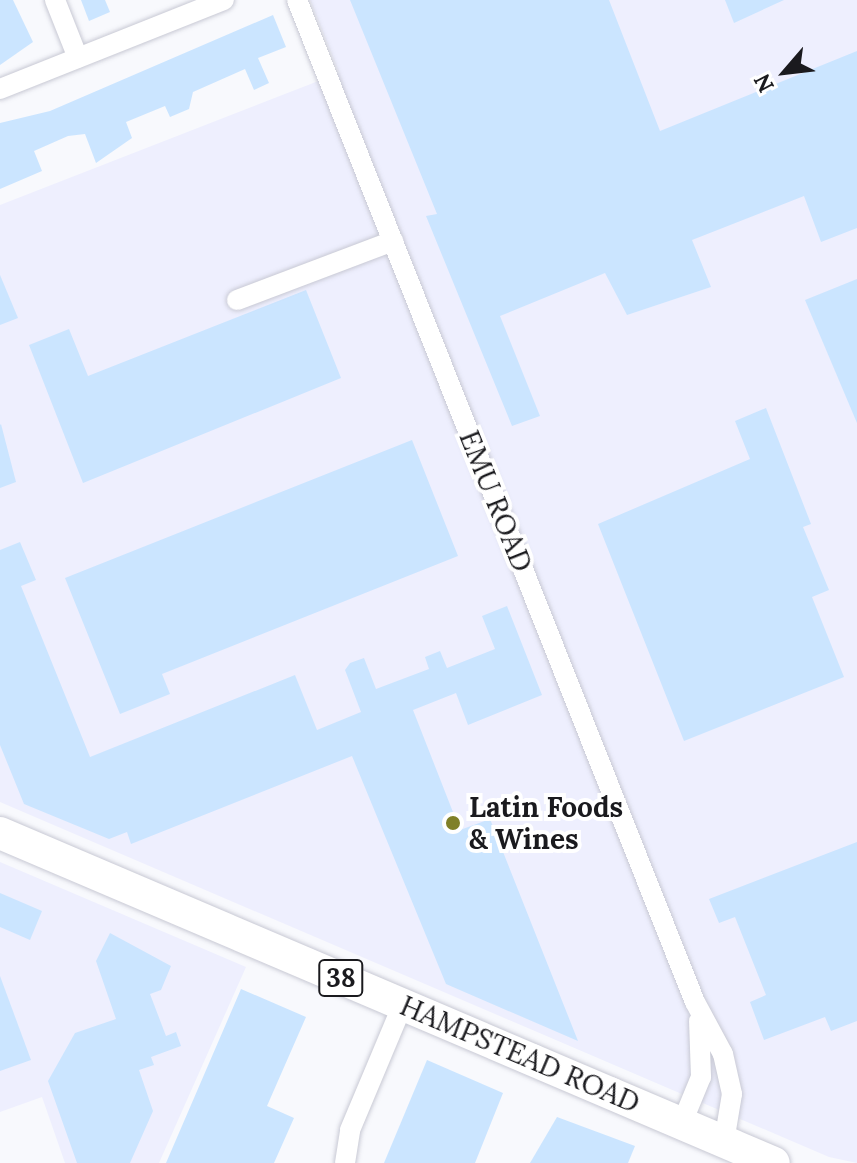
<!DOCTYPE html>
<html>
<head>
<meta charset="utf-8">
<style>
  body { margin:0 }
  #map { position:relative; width:857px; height:1163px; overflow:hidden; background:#f8f9fd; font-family:Lora,serif }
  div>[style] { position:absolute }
  .built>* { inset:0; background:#eeeffe }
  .building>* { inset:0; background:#cbe5ff }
  .roads { filter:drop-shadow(0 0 2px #c8c9d4) drop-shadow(0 0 2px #c8c9d4) }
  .minor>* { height:20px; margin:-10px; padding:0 10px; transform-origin:10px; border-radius:10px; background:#fff }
  .primary>* { height:32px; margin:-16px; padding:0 16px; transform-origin:16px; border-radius:16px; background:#fff }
  .dots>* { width:22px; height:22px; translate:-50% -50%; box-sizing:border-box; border:4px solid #fff; border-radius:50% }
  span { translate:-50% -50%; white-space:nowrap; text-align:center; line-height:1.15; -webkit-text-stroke:8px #fff; paint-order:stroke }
  .shield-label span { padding:2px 6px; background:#fff; border:2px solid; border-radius:6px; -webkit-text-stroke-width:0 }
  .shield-label { font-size:26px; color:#1a1a1e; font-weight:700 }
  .street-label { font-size:28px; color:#1a1a1e }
  .poi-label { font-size:28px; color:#1a1a1e; font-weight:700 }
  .left { translate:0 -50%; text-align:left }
  .north { position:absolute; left:745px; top:32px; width:80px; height:80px; -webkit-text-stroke:6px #fff; paint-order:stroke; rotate:242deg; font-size:22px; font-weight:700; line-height:32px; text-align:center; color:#1a1a1e }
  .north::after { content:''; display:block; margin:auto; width:28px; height:36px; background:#1a1a1e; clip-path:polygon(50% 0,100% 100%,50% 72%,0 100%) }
</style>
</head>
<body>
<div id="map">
  <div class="built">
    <div style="clip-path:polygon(310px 0,857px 0,857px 1163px,829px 1157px,0 802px,0 205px,339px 73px)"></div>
    <div style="clip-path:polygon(0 862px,246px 967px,159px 1163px,65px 1163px,42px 1097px,0 1112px)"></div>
  </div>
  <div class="building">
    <div style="clip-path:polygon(0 0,13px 0,33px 42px,0 65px)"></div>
    <div style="clip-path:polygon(81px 0,105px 0,110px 12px,89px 21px)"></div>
    <div style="clip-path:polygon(350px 0,609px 0,660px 131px,857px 51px,857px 228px,821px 242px,804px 196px,692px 240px,711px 287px,627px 315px,605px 273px,500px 316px,540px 416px,512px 426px,426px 216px,437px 214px)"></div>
    <div style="clip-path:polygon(725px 0,784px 0,734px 23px)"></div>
    <div style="clip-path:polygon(273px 15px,286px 47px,258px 58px,269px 83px,254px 90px,245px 69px,193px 92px,189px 109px,170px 117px,165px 106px,126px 122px,132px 138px,96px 163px,85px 134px,68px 136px,34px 151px,42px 171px,0 189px,0 123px,50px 111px)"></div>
    <div style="clip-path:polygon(0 275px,18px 318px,0 325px)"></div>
    <div style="clip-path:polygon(857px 279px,857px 423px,805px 300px)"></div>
    <div style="clip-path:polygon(306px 290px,341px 378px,83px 483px,29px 345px,69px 329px,88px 376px)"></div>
    <div style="clip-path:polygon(766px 408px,811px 524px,803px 527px,829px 590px,812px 597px,844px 677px,684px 741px,598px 524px,750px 459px,735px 421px)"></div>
    <div style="clip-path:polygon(1px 424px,16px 482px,0 488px,0 425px)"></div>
    <div style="clip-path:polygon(412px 440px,458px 556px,162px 674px,170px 694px,120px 714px,65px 578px)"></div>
    <div style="clip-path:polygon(20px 542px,36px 580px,21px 586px,90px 757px,295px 675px,317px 730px,361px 712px,345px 670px,350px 663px,364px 658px,376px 689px,429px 669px,425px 657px,440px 651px,447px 668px,495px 649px,482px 616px,507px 606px,542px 695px,468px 725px,456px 693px,413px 710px,460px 830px,490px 819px,578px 1041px,446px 984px,352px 756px,131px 844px,127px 832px,109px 839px,24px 804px,0 745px,0 550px)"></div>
    <div style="clip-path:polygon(857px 842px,857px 1021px,831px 1031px,825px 1017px,764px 1040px,750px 1002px,766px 995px,735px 917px,719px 923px,709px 899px)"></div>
    <div style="clip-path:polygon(0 893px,42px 911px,30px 940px,0 927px)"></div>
    <div style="clip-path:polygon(110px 933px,171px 966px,161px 990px,150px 994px,166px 1036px,176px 1032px,181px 1046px,151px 1057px,154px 1065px,139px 1070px,153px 1111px,130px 1163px,77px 1163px,48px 1081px,75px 1033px,116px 1019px,96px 961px)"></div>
    <div style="clip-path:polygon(0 976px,31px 1060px,0 1071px)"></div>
    <div style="clip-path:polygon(241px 989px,306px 1017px,267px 1106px,294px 1118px,274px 1163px,166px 1163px)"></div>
    <div style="clip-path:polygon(427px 1060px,503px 1093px,475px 1163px,384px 1163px)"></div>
    <div style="clip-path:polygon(557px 1117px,635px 1146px,628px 1163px,530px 1163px)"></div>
  </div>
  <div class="roads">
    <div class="minor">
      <div style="left:55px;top:0;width:62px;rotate:68.4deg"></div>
      <div style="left:297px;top:0;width:1078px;rotate:68.34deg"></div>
      <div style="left:695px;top:1002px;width:59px;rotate:61.7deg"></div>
      <div style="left:723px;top:1054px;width:41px;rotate:77.3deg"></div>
      <div style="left:732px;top:1094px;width:49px;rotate:99.5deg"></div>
      <div style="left:0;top:89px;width:241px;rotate:-21.7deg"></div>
      <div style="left:237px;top:300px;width:167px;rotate:-20.7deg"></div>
      <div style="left:682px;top:1123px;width:50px;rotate:-67.6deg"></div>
      <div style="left:701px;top:1077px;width:56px;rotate:-92deg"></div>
      <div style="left:345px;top:1163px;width:33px;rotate:-81deg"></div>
      <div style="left:350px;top:1130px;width:137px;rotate:-67.2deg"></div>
    </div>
    <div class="primary">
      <div style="left:0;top:833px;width:841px;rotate:23.09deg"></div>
    </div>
  </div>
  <div class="dots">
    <div style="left:453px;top:823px;background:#7f8028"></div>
  </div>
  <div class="shield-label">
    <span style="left:341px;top:978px">38</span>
  </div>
  <div class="street-label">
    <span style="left:496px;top:501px;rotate:68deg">EMU ROAD</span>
    <span style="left:520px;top:1054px;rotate:23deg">HAMPSTEAD ROAD</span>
  </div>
  <div class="poi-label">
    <span class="left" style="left:469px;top:823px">Latin Foods<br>&amp; Wines</span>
  </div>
  <div class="north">N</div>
</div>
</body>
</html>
